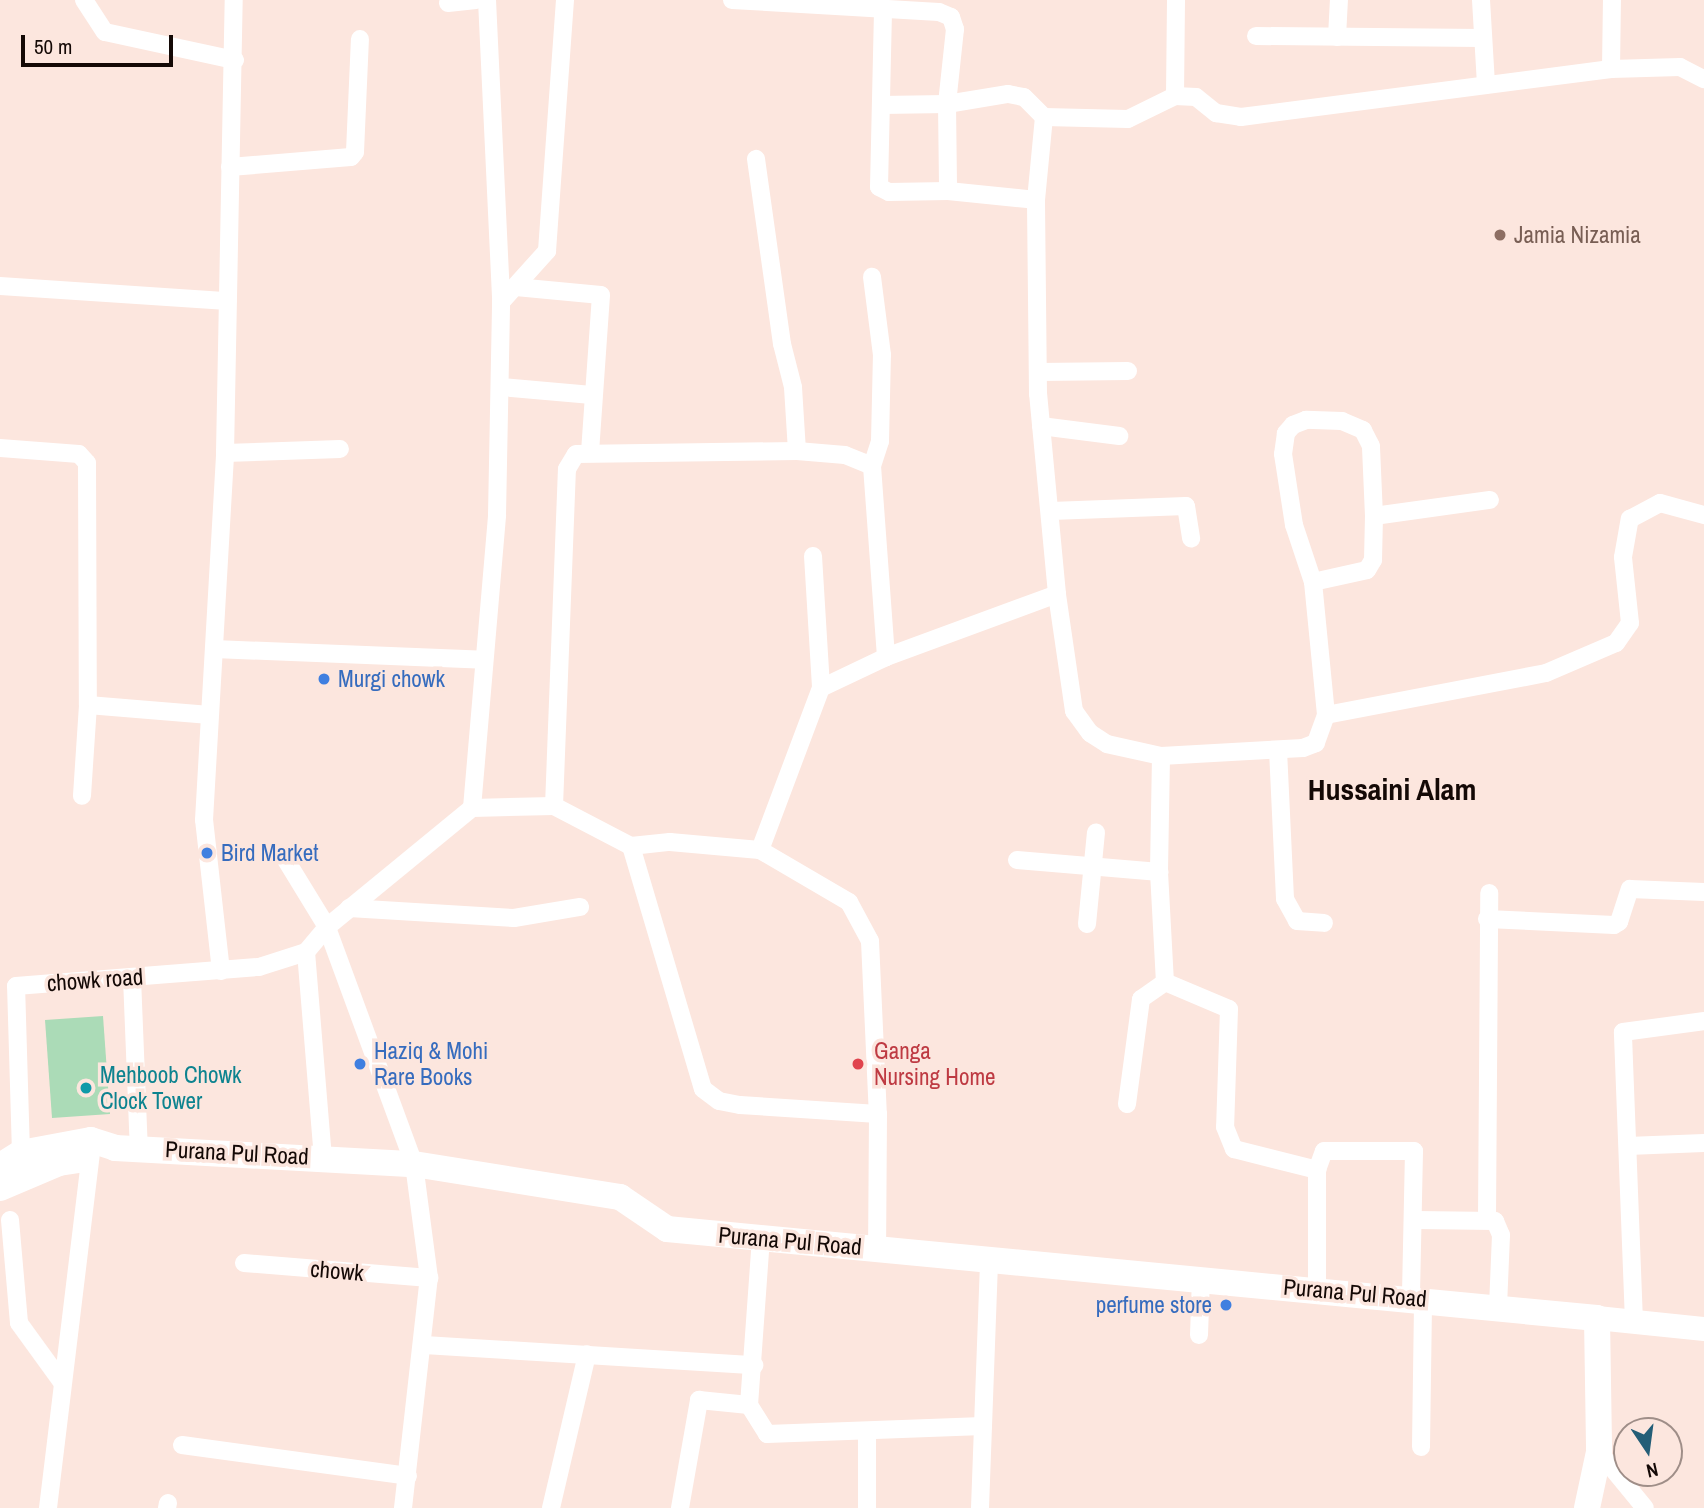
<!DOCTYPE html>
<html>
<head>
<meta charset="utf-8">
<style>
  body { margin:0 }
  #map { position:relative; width:1704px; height:1508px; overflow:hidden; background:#fce6de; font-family:"Archivo Narrow",sans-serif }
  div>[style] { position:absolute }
  .green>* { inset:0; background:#abdbb7 }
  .minor>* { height:18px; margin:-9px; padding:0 9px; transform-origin:9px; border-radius:9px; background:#fff }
  .secondary>* { height:24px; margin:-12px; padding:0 12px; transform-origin:12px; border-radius:12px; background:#fff }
  .primary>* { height:26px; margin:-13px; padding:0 13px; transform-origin:13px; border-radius:13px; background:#fff }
  .dots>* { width:19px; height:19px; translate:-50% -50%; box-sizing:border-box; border:4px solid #fce6de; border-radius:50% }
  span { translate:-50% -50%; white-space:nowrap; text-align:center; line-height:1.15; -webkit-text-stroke:7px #fce6de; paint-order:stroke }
  .education-label { font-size:23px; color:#785e54 }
  .left { translate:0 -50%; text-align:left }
  .shop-label { font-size:23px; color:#366cbe }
  .right { translate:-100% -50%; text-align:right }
  .street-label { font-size:23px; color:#140906 }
  .health-label { font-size:23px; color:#be3a42 }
  .culture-label { font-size:23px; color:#0d838f }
  .district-label { font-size:30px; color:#140906; font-weight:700 }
  .north { position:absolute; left:1613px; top:1417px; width:70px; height:70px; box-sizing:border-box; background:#fce6de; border:2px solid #9f8e88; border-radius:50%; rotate:167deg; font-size:19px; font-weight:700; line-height:28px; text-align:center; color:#140906 }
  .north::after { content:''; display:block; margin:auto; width:24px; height:32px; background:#245e77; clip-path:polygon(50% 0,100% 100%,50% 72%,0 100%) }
  .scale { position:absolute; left:21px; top:35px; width:152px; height:32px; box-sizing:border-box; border:4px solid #140906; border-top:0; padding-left:9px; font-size:21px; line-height:24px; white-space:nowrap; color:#140906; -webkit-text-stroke:5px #fce6de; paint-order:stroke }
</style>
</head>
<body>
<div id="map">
  <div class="green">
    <div style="clip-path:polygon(103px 1016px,110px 1114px,52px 1118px,45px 1020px)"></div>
  </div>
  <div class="minor">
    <div style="left:84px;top:0;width:38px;rotate:57deg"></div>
    <div style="left:105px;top:32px;width:133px;rotate:12.2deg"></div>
    <div style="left:487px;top:0;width:302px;rotate:87.3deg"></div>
    <div style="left:732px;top:0;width:207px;rotate:3.3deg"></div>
    <div style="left:939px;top:12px;width:13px;rotate:23deg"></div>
    <div style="left:951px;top:17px;width:13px;rotate:72deg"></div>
    <div style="left:955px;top:29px;width:75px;rotate:96.1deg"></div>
    <div style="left:947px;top:104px;width:87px;rotate:89.3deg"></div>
    <div style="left:1481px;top:0;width:85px;rotate:86.6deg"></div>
    <div style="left:448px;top:3px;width:28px;rotate:-6deg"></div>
    <div style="left:883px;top:11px;width:176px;rotate:91.3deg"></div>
    <div style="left:879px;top:187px;width:11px;rotate:27deg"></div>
    <div style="left:889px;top:192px;width:59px;rotate:-1deg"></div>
    <div style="left:948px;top:191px;width:88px;rotate:5.8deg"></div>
    <div style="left:1256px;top:36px;width:226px;rotate:0.5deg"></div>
    <div style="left:1337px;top:37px;width:37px;rotate:-87deg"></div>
    <div style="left:1611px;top:69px;width:69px;rotate:-89.2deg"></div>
    <div style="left:1175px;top:96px;width:96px;rotate:-89.4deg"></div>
    <div style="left:881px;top:105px;width:66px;rotate:-0.9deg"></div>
    <div style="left:947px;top:104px;width:62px;rotate:-9.3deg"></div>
    <div style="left:1008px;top:94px;width:16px;rotate:11deg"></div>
    <div style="left:1024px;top:97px;width:28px;rotate:45deg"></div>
    <div style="left:230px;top:167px;width:121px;rotate:-4.7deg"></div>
    <div style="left:351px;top:157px;width:6px;rotate:-51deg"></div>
    <div style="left:355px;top:152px;width:113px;rotate:-87.5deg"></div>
    <div style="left:0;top:286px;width:228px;rotate:3.8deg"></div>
    <div style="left:516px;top:287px;width:85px;rotate:5.4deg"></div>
    <div style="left:601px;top:295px;width:158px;rotate:94deg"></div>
    <div style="left:1039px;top:372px;width:89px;rotate:-0.6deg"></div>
    <div style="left:501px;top:387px;width:91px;rotate:5deg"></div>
    <div style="left:1041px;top:426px;width:79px;rotate:7.3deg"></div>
    <div style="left:0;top:448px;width:79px;rotate:4.3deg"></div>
    <div style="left:79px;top:454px;width:12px;rotate:48deg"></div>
    <div style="left:87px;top:463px;width:242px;rotate:89.8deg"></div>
    <div style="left:88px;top:705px;width:91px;rotate:93.8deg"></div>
    <div style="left:797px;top:451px;width:48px;rotate:4.8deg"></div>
    <div style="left:845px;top:455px;width:29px;rotate:22deg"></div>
    <div style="left:872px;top:466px;width:192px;rotate:85.8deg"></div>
    <div style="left:225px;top:453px;width:115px;rotate:-2deg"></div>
    <div style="left:872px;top:466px;width:26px;rotate:-72deg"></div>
    <div style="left:880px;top:441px;width:86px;rotate:-88.7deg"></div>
    <div style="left:882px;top:355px;width:79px;rotate:-97.3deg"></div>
    <div style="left:1051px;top:511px;width:135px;rotate:-2.1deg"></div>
    <div style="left:1186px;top:506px;width:33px;rotate:81deg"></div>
    <div style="left:1374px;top:516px;width:70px;rotate:-92.5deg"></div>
    <div style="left:1371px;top:446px;width:18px;rotate:-117deg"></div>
    <div style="left:1363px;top:430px;width:23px;rotate:-157deg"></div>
    <div style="left:1342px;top:421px;width:36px;rotate:-178deg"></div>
    <div style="left:1306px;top:420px;width:14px;rotate:159deg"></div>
    <div style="left:1293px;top:425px;width:11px;rotate:131deg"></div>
    <div style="left:1286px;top:433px;width:21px;rotate:98deg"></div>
    <div style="left:1283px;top:454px;width:72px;rotate:81.2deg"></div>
    <div style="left:1294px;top:525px;width:60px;rotate:71.6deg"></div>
    <div style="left:1313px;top:582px;width:134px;rotate:84.4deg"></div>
    <div style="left:1326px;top:715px;width:30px;rotate:110deg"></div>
    <div style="left:1316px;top:743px;width:14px;rotate:159deg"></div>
    <div style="left:1303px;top:748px;width:142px;rotate:176.8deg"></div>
    <div style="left:1161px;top:756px;width:55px;rotate:-167.5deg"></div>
    <div style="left:1107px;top:744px;width:20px;rotate:-147deg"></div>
    <div style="left:1090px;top:733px;width:27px;rotate:-126deg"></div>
    <div style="left:1074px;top:711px;width:118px;rotate:-98.3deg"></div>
    <div style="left:1057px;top:594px;width:201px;rotate:-95.4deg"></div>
    <div style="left:1038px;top:394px;width:194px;rotate:-90.6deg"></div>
    <div style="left:1036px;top:200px;width:83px;rotate:-84.5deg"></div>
    <div style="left:1044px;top:117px;width:84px;rotate:1.4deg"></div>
    <div style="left:1128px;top:119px;width:52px;rotate:-26.1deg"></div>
    <div style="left:1175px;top:96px;width:21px;rotate:3deg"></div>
    <div style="left:1196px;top:97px;width:26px;rotate:39deg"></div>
    <div style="left:1216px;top:113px;width:25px;rotate:9deg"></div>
    <div style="left:1241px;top:117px;width:373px;rotate:-7.4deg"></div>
    <div style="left:1611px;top:69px;width:69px;rotate:-1.7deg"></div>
    <div style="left:1680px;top:67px;width:27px;rotate:27deg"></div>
    <div style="left:813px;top:556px;width:132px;rotate:86.5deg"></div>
    <div style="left:1313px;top:582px;width:55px;rotate:-12.5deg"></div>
    <div style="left:1367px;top:570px;width:12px;rotate:-59deg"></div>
    <div style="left:1373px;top:560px;width:44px;rotate:-88.7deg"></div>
    <div style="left:1374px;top:516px;width:117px;rotate:-7.9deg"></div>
    <div style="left:214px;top:649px;width:270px;rotate:2.3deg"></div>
    <div style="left:88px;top:705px;width:122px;rotate:4.7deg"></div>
    <div style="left:1326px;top:715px;width:224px;rotate:-10.8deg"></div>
    <div style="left:1546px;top:673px;width:76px;rotate:-23.2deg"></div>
    <div style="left:1616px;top:643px;width:24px;rotate:-55deg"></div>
    <div style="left:1630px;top:623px;width:66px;rotate:-96.1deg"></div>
    <div style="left:1623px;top:557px;width:39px;rotate:-80deg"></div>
    <div style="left:1630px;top:519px;width:34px;rotate:-28deg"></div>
    <div style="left:1660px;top:503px;width:46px;rotate:15.3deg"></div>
    <div style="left:1278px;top:750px;width:149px;rotate:87.3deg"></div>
    <div style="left:1285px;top:899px;width:25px;rotate:61deg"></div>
    <div style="left:1297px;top:921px;width:27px;rotate:4deg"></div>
    <div style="left:1161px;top:756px;width:116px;rotate:91deg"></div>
    <div style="left:1159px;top:872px;width:110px;rotate:86.9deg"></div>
    <div style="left:554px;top:806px;width:337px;rotate:-87.8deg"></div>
    <div style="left:567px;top:469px;width:17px;rotate:-59deg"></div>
    <div style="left:576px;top:454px;width:221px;rotate:-0.8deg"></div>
    <div style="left:797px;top:451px;width:64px;rotate:-93.6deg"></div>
    <div style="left:793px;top:387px;width:44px;rotate:-104.3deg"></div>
    <div style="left:782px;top:344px;width:187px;rotate:-98deg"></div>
    <div style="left:472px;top:808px;width:82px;rotate:-1.4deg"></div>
    <div style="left:554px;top:806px;width:87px;rotate:27.5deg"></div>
    <div style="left:631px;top:846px;width:39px;rotate:-6deg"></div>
    <div style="left:670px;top:842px;width:90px;rotate:5.1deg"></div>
    <div style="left:760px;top:850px;width:173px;rotate:-69.4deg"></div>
    <div style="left:821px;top:688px;width:72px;rotate:-25.5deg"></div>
    <div style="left:886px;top:657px;width:182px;rotate:-20.2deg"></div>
    <div style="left:631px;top:846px;width:253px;rotate:73.5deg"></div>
    <div style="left:703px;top:1089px;width:20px;rotate:37deg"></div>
    <div style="left:719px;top:1101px;width:21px;rotate:11deg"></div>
    <div style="left:740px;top:1105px;width:138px;rotate:3.7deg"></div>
    <div style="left:760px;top:850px;width:103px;rotate:30.3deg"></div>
    <div style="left:849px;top:902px;width:44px;rotate:61.7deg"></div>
    <div style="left:870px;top:941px;width:173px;rotate:87.4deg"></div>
    <div style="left:878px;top:1114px;width:134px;rotate:90.4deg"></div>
    <div style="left:1017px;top:860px;width:143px;rotate:4.8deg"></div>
    <div style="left:349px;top:908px;width:165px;rotate:3.5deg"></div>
    <div style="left:514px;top:918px;width:67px;rotate:-9.5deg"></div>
    <div style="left:1487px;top:919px;width:127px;rotate:2.7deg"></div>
    <div style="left:1614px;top:925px;width:6px;rotate:-31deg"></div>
    <div style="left:1619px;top:922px;width:35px;rotate:-72deg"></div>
    <div style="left:1630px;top:889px;width:74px;rotate:2.3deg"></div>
    <div style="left:1087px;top:924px;width:92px;rotate:-84.4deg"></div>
    <div style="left:306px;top:952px;width:207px;rotate:85.3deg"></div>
    <div style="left:221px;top:971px;width:152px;rotate:-96.4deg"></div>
    <div style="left:204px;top:820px;width:368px;rotate:-86.7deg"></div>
    <div style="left:225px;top:453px;width:453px;rotate:-88.9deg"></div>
    <div style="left:132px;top:978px;width:171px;rotate:87.7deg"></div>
    <div style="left:1127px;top:1104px;width:106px;rotate:-82.4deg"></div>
    <div style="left:1141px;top:999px;width:29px;rotate:-35deg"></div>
    <div style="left:1165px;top:982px;width:69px;rotate:22.9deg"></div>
    <div style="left:1229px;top:1009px;width:118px;rotate:91.9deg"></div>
    <div style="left:1225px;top:1127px;width:24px;rotate:68deg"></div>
    <div style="left:1234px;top:1149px;width:86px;rotate:14.2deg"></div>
    <div style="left:1628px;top:1146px;width:76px;rotate:-2.3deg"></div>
    <div style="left:21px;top:1153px;width:167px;rotate:-91.7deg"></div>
    <div style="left:16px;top:986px;width:244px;rotate:-4.5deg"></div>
    <div style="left:259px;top:967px;width:49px;rotate:-17.7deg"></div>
    <div style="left:306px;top:952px;width:33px;rotate:-50deg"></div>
    <div style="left:327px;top:927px;width:79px;rotate:-121.5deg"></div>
    <div style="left:1487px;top:1218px;width:325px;rotate:-89.6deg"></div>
    <div style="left:10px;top:1220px;width:103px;rotate:85deg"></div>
    <div style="left:19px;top:1323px;width:72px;rotate:54.1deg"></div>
    <div style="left:1416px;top:1220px;width:79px;rotate:0.7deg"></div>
    <div style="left:1495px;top:1221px;width:15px;rotate:67deg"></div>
    <div style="left:1501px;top:1235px;width:72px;rotate:92.4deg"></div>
    <div style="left:244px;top:1263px;width:186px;rotate:4.6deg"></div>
    <div style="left:1317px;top:1292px;width:122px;rotate:-90deg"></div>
    <div style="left:1317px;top:1170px;width:20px;rotate:-70deg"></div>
    <div style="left:1324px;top:1151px;width:90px"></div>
    <div style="left:1414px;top:1151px;width:147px;rotate:91.2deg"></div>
    <div style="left:1634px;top:1322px;width:290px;rotate:-92.2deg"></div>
    <div style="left:1623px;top:1032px;width:82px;rotate:-7.7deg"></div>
    <div style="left:1199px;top:1335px;width:56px;rotate:-88deg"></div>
    <div style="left:424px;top:1345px;width:331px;rotate:3.5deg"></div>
    <div style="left:749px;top:1405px;width:34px;rotate:58deg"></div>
    <div style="left:767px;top:1434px;width:216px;rotate:-2.1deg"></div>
    <div style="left:182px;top:1445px;width:228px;rotate:7.8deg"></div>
    <div style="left:1421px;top:1447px;width:148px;rotate:-89.2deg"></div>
    <div style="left:1599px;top:1452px;width:72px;rotate:50.6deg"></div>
    <div style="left:48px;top:1508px;width:364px;rotate:-83.1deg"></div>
    <div style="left:167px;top:1508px;width:5px;rotate:-79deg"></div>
    <div style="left:403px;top:1508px;width:231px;rotate:-83.6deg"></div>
    <div style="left:429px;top:1278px;width:115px;rotate:-97.5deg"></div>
    <div style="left:414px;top:1164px;width:252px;rotate:-110.2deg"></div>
    <div style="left:327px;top:927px;width:188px;rotate:-39.4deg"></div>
    <div style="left:472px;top:808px;width:294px;rotate:-85.1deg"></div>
    <div style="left:497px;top:515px;width:213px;rotate:-88.9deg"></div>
    <div style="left:501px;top:302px;width:69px;rotate:-48deg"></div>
    <div style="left:547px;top:251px;width:252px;rotate:-85.9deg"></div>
    <div style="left:551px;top:1508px;width:158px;rotate:-76.8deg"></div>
    <div style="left:680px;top:1508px;width:110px;rotate:-80deg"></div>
    <div style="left:699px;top:1400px;width:50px;rotate:5.7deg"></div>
    <div style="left:749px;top:1405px;width:166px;rotate:-85.9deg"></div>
    <div style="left:867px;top:1508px;width:75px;rotate:-90deg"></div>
    <div style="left:980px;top:1508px;width:248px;rotate:-87.9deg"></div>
  </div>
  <div class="secondary">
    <div style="left:1597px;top:1318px;width:108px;rotate:5.9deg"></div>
  </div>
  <div class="primary">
    <div style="left:0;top:1166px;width:25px;rotate:-32deg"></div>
    <div style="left:21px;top:1153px;width:71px;rotate:-10.5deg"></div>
    <div style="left:91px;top:1140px;width:25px;rotate:18deg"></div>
    <div style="left:115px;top:1148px;width:299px;rotate:3.1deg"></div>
    <div style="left:414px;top:1164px;width:209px;rotate:9.1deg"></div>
    <div style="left:620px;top:1197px;width:57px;rotate:34.2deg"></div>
    <div style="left:667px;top:1229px;width:934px;rotate:5.47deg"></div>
    <div style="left:1597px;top:1318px;width:134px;rotate:89.1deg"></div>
    <div style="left:1599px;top:1452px;width:57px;rotate:102.1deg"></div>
    <div style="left:0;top:1188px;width:64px;rotate:-23deg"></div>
    <div style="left:59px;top:1163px;width:25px;rotate:-9deg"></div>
  </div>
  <div class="dots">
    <div style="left:1500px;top:235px;background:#8d6e63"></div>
    <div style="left:324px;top:679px;background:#3f7fe0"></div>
    <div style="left:207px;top:853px;background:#3f7fe0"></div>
    <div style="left:360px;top:1064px;background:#3f7fe0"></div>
    <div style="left:858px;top:1064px;background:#e0444e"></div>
    <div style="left:86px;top:1088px;background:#0f9aa8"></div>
    <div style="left:1226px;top:1305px;background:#3f7fe0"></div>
  </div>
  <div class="education-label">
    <span class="left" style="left:1514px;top:235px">Jamia Nizamia</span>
  </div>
  <div class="shop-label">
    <span class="left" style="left:338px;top:679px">Murgi chowk</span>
    <span class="left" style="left:221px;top:853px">Bird Market</span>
    <span class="left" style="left:374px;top:1064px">Haziq &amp; Mohi<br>Rare Books</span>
    <span class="right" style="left:1212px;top:1305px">perfume store</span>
  </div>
  <div class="street-label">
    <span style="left:95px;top:980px;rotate:-4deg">chowk road</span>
    <span style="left:237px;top:1153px;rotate:3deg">Purana Pul Road</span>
    <span style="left:790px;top:1241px;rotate:5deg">Purana Pul Road</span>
    <span style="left:337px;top:1271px;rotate:5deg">chowk</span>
    <span style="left:1355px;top:1293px;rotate:5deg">Purana Pul Road</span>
  </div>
  <div class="health-label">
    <span class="left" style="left:874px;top:1064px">Ganga<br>Nursing Home</span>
  </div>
  <div class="culture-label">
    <span class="left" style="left:100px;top:1088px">Mehboob Chowk<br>Clock Tower</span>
  </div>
  <div class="district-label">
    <span style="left:1392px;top:789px">Hussaini Alam</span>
  </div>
  <div class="north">N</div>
  <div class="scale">50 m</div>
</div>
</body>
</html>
